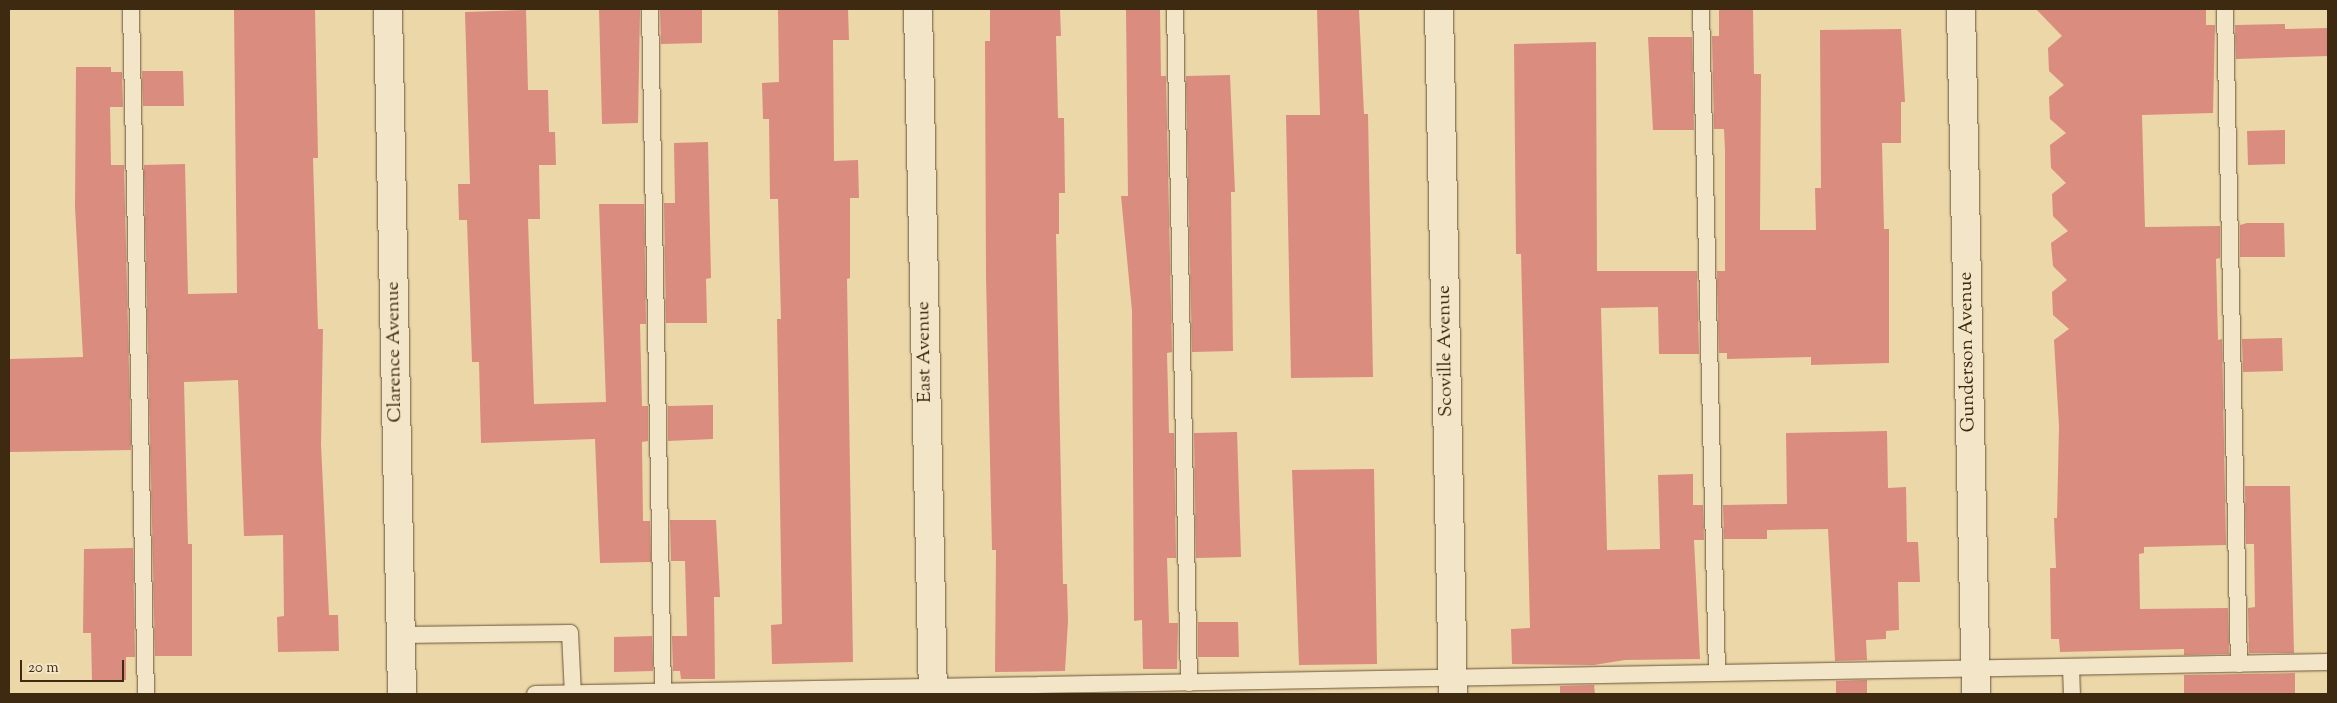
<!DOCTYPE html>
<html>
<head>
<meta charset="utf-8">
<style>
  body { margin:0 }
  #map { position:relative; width:2337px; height:703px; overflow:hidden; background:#ecd7a9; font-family:"Sorts Mill Goudy",serif }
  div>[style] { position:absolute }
  .building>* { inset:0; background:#da8c7e }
  .roads { filter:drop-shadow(0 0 1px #6a5437) drop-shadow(0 0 1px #6a5437) }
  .lane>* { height:16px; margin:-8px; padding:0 8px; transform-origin:8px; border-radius:8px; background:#f3e5c7 }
  .street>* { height:28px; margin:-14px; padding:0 14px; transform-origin:14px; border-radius:14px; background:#f3e5c7 }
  span { translate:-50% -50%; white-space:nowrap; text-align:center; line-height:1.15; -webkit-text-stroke:4px #f3e5c7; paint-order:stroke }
  .street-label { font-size:19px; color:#3e2911 }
  .frame { position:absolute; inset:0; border:10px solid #3e2911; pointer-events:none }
  .scale { position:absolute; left:20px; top:660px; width:104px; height:22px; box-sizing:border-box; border:2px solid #3e2911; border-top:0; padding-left:6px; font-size:15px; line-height:18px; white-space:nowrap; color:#3e2911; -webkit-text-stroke:4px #f3e5c7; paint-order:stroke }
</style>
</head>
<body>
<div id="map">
  <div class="building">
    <div style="clip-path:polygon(234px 9px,315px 9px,318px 158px,313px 158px,318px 329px,323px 329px,321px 444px,329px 615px,338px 615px,339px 651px,278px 652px,277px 617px,284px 616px,283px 535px,244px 536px,238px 380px,184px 382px,188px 544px,192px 544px,192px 656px,155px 656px,144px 165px,185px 164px,188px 294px,237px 293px)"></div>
    <div style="clip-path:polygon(599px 9px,640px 9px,638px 123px,602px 124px)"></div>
    <div style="clip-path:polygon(660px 9px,702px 9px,702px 43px,661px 44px)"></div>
    <div style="clip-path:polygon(778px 9px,848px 9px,849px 40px,833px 40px,834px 161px,858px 160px,859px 198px,850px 198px,850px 278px,847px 279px,853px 662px,772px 664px,771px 625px,782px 624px,777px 319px,781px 319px,778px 199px,770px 199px,769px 119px,763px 119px,762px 83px,779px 82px)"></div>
    <div style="clip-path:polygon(990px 9px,1060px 9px,1061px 36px,1056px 36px,1058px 118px,1064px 118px,1065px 193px,1059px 193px,1059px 234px,1056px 234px,1063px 584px,1067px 584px,1068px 621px,1065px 671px,995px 672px,996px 550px,992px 550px,986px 276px,985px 41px,990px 41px)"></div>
    <div style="clip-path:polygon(1126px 9px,1160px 9px,1161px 76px,1166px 76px,1172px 352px,1167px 353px,1169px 433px,1174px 433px,1176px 558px,1167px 558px,1169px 623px,1178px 623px,1177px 669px,1143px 669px,1142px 620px,1134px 621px,1132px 311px,1121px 196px,1128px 196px)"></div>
    <div style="clip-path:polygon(1317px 9px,1359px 9px,1364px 114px,1368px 114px,1373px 377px,1291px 378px,1286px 115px,1320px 115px)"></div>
    <div style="clip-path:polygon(1719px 9px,1753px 9px,1754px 74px,1761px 74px,1760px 230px,1816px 230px,1815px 188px,1821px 188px,1820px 30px,1901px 29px,1905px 102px,1901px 102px,1901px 143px,1882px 143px,1884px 229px,1889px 229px,1889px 363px,1811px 365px,1811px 357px,1727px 359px,1727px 353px,1719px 353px,1717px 271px,1725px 271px,1725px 150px,1724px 129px,1714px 129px,1712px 36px,1719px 36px)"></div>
    <div style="clip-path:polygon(2036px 9px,2206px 9px,2206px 25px,2215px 25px,2213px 113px,2142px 115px,2145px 227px,2220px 226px,2220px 258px,2216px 259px,2218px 340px,2222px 339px,2226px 545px,2144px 547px,2144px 553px,2139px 554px,2140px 609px,2228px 608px,2229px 654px,2184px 655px,2184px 649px,2060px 652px,2059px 639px,2051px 639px,2050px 568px,2056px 568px,2054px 518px,2057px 518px,2059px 426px,2054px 340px,2069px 329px,2053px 315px,2052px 292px,2067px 280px,2053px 266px,2051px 243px,2068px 231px,2053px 216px,2052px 194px,2066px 183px,2051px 168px,2050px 145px,2066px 133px,2050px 119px,2049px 97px,2064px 85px,2049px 71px,2048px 48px,2062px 36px)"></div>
    <div style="clip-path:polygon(526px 10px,528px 90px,548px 90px,549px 132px,555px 132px,556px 165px,539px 165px,540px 219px,528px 219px,534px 404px,606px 402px,599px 204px,644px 204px,646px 324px,640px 324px,642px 406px,648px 406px,648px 441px,642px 442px,643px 521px,650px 521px,651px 562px,600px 563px,595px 439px,481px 443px,479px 362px,472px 362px,467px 220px,459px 220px,458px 184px,470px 184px,465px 12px)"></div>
    <div style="clip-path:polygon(2285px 24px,2285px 29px,2328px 28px,2328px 56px,2236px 59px,2235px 25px)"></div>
    <div style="clip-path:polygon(1648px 37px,1692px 37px,1694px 130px,1653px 130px)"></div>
    <div style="clip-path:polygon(1596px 42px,1597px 271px,1697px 271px,1699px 354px,1659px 354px,1658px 307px,1601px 308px,1607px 550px,1660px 549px,1658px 475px,1693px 474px,1693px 505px,1703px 505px,1704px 540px,1694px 540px,1700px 659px,1625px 660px,1594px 665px,1512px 664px,1511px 629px,1530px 628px,1521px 254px,1516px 254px,1514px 44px)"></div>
    <div style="clip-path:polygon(76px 67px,111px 67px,111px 72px,122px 72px,123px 107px,110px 107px,111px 165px,124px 165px,131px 450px,9px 452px,9px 359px,83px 357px,75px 207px)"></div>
    <div style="clip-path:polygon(142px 71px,183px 71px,184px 106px,143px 106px)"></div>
    <div style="clip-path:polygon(1230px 75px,1235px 192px,1231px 192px,1233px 351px,1192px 352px,1186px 76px)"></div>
    <div style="clip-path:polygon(2285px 130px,2285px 164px,2248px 165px,2247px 131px)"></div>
    <div style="clip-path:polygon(708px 142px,711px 278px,706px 279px,707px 323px,666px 323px,664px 203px,675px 203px,674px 143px)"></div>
    <div style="clip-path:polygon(2247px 223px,2284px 223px,2285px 257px,2240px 257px,2240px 225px)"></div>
    <div style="clip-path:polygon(2282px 338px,2283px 371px,2243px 372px,2242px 339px)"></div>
    <div style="clip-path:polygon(713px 405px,713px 439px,668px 441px,668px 406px)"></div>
    <div style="clip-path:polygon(1887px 431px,1888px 488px,1906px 487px,1907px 542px,1918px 542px,1920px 582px,1898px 582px,1899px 630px,1886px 631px,1886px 639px,1866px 640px,1867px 660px,1835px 661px,1828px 529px,1767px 530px,1767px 539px,1724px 539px,1723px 505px,1787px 504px,1786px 433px)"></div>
    <div style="clip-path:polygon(1237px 432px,1241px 557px,1196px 558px,1194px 433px)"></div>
    <div style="clip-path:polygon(1374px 469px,1377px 664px,1299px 665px,1292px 470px)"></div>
    <div style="clip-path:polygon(2245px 486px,2290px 486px,2294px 653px,2249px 653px,2248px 608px,2255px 607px,2254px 544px,2246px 544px)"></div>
    <div style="clip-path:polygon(670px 520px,716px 520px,720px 597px,714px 597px,715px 679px,681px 679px,680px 671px,673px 671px,672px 636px,687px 636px,685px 561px,671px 561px)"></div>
    <div style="clip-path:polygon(133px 548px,135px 657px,126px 657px,126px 680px,92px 681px,91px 633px,83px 633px,84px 549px)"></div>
    <div style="clip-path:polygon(1198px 622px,1238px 622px,1239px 657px,1198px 657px)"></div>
    <div style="clip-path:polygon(652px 636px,653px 671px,614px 672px,614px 637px)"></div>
    <div style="clip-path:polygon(2295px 673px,2295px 694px,2184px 694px,2184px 675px)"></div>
    <div style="clip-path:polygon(1867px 680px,1867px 694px,1836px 694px,1836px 681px)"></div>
    <div style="clip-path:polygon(1594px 685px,1595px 694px,1560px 694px,1560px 686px)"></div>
  </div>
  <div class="roads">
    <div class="lane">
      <div style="left:131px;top:9px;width:685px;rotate:88.75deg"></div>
      <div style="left:650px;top:9px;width:683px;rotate:88.91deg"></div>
      <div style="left:1175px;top:9px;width:674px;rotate:88.81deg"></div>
      <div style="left:1701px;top:9px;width:664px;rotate:88.62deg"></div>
      <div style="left:2225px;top:9px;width:655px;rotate:88.78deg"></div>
      <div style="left:401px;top:635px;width:169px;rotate:-0.7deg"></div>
      <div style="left:570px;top:633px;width:61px;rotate:87.2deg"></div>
      <div style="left:2071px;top:667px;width:27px;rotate:88deg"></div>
      <div style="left:535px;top:694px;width:1793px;rotate:-1.02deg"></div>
    </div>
    <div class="street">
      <div style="left:388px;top:9px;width:685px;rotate:88.83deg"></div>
      <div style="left:918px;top:9px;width:685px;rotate:88.75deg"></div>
      <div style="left:1439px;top:9px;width:685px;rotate:88.83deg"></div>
      <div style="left:1961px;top:9px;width:685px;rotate:88.75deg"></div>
    </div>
  </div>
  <div class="street-label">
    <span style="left:1446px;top:351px;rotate:-91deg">Scoville Avenue</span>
    <span style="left:395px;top:352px;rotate:-91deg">Clarence Avenue</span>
    <span style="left:925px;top:352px;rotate:-91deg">East Avenue</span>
    <span style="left:1968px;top:352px;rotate:-91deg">Gunderson Avenue</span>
  </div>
  <div class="frame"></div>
  <div class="scale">20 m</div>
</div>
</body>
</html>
